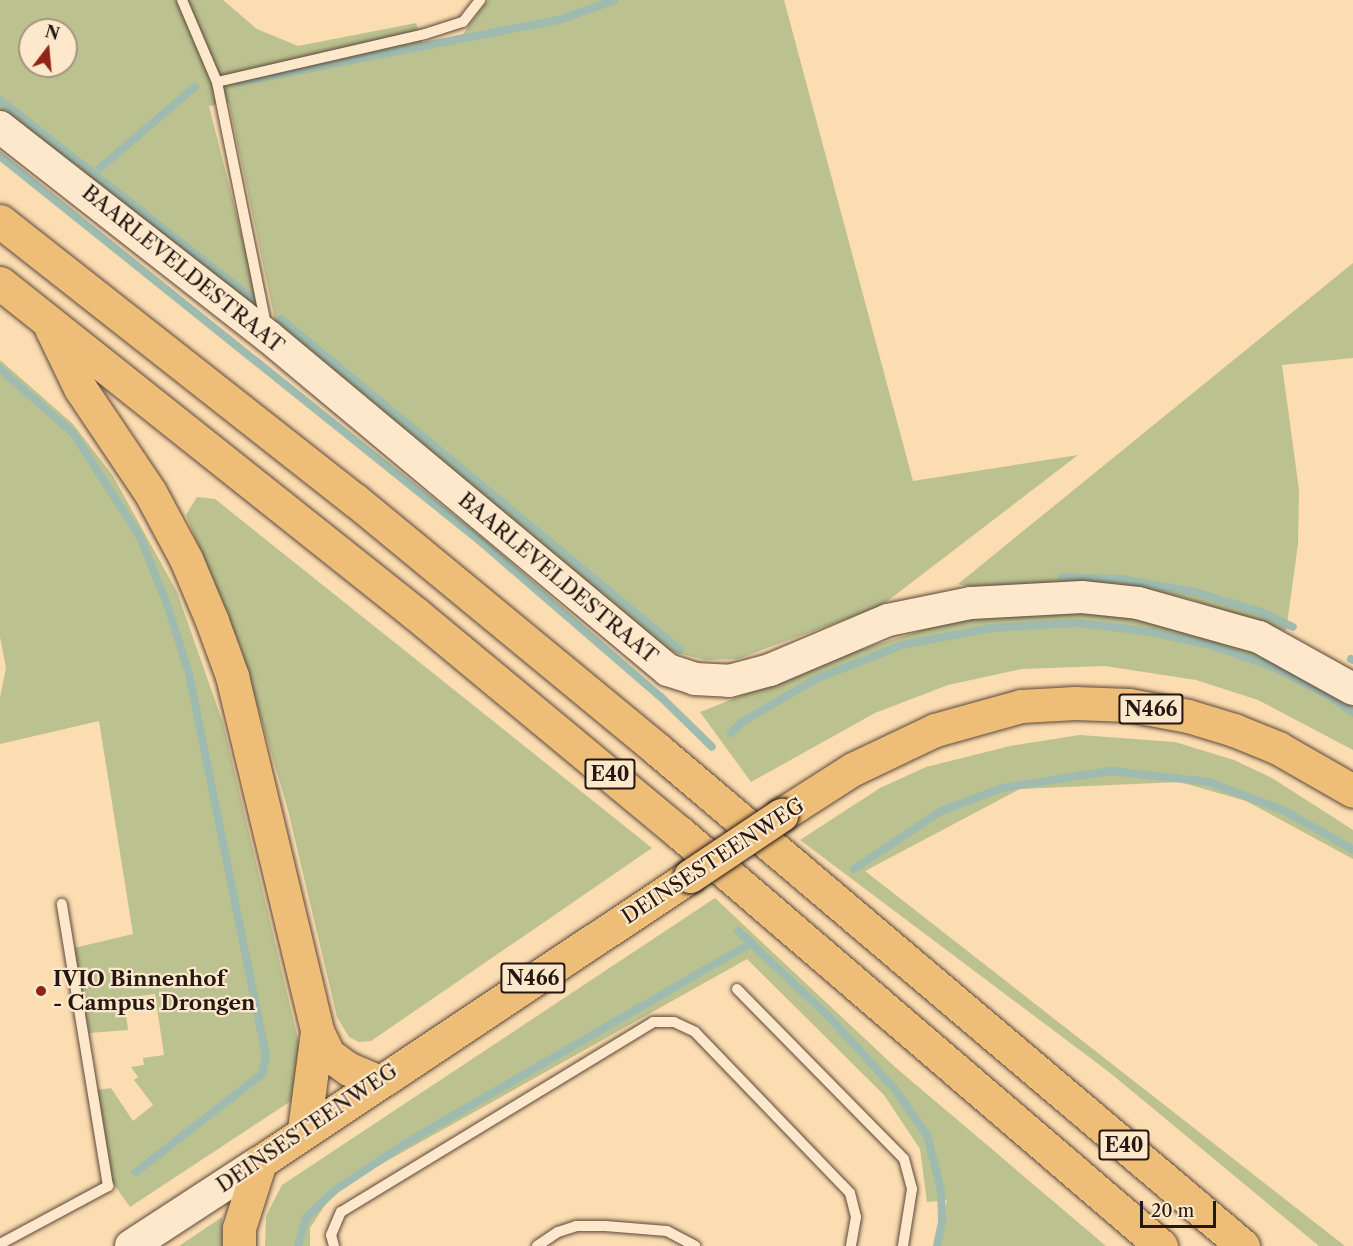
<!DOCTYPE html>
<html>
<head>
<meta charset="utf-8">
<style>
  body { margin:0 }
  #map { position:relative; width:1353px; height:1246px; overflow:hidden; background:#fcdcb1; font-family:"Libre Caslon Text",serif }
  div>[style] { position:absolute }
  .green>* { inset:0; background:#bbc18f }
  .stream>* { height:8px; margin:-4px; padding:0 4px; transform-origin:4px; border-radius:4px; background:#9fbbaf }
  .roads { filter:drop-shadow(0 0 2px #5b4839) drop-shadow(0 0 2px #5b4839) }
  .lane>* { height:10px; margin:-5px; padding:0 5px; transform-origin:5px; border-radius:5px; background:#fde8cc }
  .secondary>* { height:32px; margin:-16px; padding:0 16px; transform-origin:16px; border-radius:16px; background:#fde8cc }
  .primary>* { height:33px; margin:-16.5px; padding:0 16.5px; transform-origin:16.5px; border-radius:16.5px; background:#eebe78 }
  .highway>* { height:33px; margin:-16.5px; padding:0 16.5px; transform-origin:16.5px; border-radius:16.5px; background:#eebe78 }
  .bridges { filter:drop-shadow(0 0 2px #251711) drop-shadow(0 0 2px #251711) }
  .primary-bridge>* { height:33px; margin:-16.5px; padding:0 16.5px; transform-origin:16.5px; border-radius:16.5px; background:#eebe78 }
  .dots>* { width:16px; height:16px; translate:-50% -50%; box-sizing:border-box; border:3px solid #fde8cc; border-radius:50% }
  span { translate:-50% -50%; white-space:nowrap; text-align:center; line-height:1.15; -webkit-text-stroke:4.5px #fde8cc; paint-order:stroke }
  .shield-label span { padding:2px 4px; background:#fde8cc; border:2px solid; border-radius:4px; -webkit-text-stroke-width:0 }
  .shield-label { font-size:20px; color:#251711; font-weight:700 }
  .street-label { font-size:21px; color:#251711 }
  .poi-label { font-size:21px; color:#251711; font-weight:700 }
  .left { translate:0 -50%; text-align:left }
  .north { position:absolute; left:18px; top:18px; width:60px; height:60px; box-sizing:border-box; background:#fde8cc; border:2px solid #a79481; border-radius:50%; rotate:16deg; font-size:16px; font-weight:700; line-height:24px; text-align:center; color:#251711 }
  .north::after { content:''; display:block; margin:auto; width:21px; height:27px; background:#8f2418; clip-path:polygon(50% 0,100% 100%,50% 72%,0 100%) }
  .scale { position:absolute; left:1140px; top:1201px; width:76px; height:27px; box-sizing:border-box; border:3px solid #251711; border-top:0; padding-left:8px; font-size:18px; line-height:21px; white-space:nowrap; color:#251711; -webkit-text-stroke:4px #fde8cc; paint-order:stroke }
</style>
</head>
<body>
<div id="map">
  <div class="green">
    <div style="clip-path:polygon(evenodd,0 0,223px 0,257px 29px,298px 46px,416px 23px,423px 43px,463px 34px,488px 0,784px 0,913px 481px,1078px 455px,881px 606px,738px 659px,706px 660px,669px 651px,277px 330px,229px 103px,209px 106px,255px 288px,256px 316px,0 114px,0 0,30px 30px,66px 30px,66px 66px,30px 66px,30px 30px)"></div>
    <div style="clip-path:polygon(1353px 263px,1353px 358px,1282px 365px,1299px 490px,1298px 544px,1286px 631px,1186px 598px,1126px 587px,1053px 583px,972px 587px,958px 584px)"></div>
    <div style="clip-path:polygon(0 360px,73px 424px,113px 476px,177px 592px,223px 723px,301px 1052px,297px 1097px,130px 1207px,110px 1179px,97px 1090px,111px 1088px,133px 1121px,153px 1105px,134px 1080px,138px 1077px,131px 1067px,144px 1065px,143px 1058px,164px 1055px,155px 994px,124px 998px,128px 1030px,89px 1033px,74px 948px,133px 934px,99px 721px,0 744px,0 697px,6px 668px,0 637px)"></div>
    <div style="clip-path:polygon(197px 497px,215px 499px,652px 848px,371px 1041px,359px 1042px,349px 1037px,337px 1017px,288px 810px,240px 646px,186px 515px)"></div>
    <div style="clip-path:polygon(1068px 610px,1148px 619px,1216px 635px,1277px 659px,1353px 703px,1353px 750px,1258px 700px,1196px 680px,1105px 666px,1022px 669px,948px 685px,875px 713px,751px 782px,700px 712px,850px 653px,932px 627px,993px 615px)"></div>
    <div style="clip-path:polygon(1080px 735px,1175px 742px,1234px 760px,1272px 778px,1353px 830px,1353px 859px,1246px 801px,1180px 782px,1020px 789px,865px 871px,1345px 1246px,1319px 1246px,1109px 1072px,800px 840px,880px 788px,926px 767px,1010px 746px)"></div>
    <div style="clip-path:polygon(715px 898px,895px 1067px,1106px 1246px,936px 1246px,947px 1200px,927px 1202px,920px 1149px,884px 1095px,747px 959px,335px 1190px,310px 1228px,310px 1246px,265px 1246px,266px 1216px,282px 1185px)"></div>
    <div style="clip-path:polygon(222px 1217px,222px 1246px,179px 1246px)"></div>
  </div>
  <div class="stream">
    <div style="left:239px;top:82px;width:329px;rotate:-11deg"></div>
    <div style="left:562px;top:19px;width:56px;rotate:-19.7deg"></div>
    <div style="left:0;top:100px;width:320px;rotate:38.2deg"></div>
    <div style="left:0;top:156px;width:615px;rotate:38.73deg"></div>
    <div style="left:480px;top:541px;width:239px;rotate:40.8deg"></div>
    <div style="left:661px;top:697px;width:71px;rotate:44.4deg"></div>
    <div style="left:100px;top:168px;width:125px;rotate:-40.5deg"></div>
    <div style="left:281px;top:319px;width:518px;rotate:39.68deg"></div>
    <div style="left:0;top:369px;width:97px;rotate:41.2deg"></div>
    <div style="left:73px;top:433px;width:121px;rotate:57.1deg"></div>
    <div style="left:139px;top:535px;width:71px;rotate:67.8deg"></div>
    <div style="left:166px;top:601px;width:77px;rotate:72.5deg"></div>
    <div style="left:189px;top:674px;width:389px;rotate:78.6deg"></div>
    <div style="left:266px;top:1055px;width:19px;rotate:102deg"></div>
    <div style="left:262px;top:1074px;width:160px;rotate:142.1deg"></div>
    <div style="left:1062px;top:577px;width:59px;rotate:1.9deg"></div>
    <div style="left:1121px;top:579px;width:75px;rotate:10deg"></div>
    <div style="left:1195px;top:592px;width:69px;rotate:16.9deg"></div>
    <div style="left:1261px;top:612px;width:35px;rotate:25deg"></div>
    <div style="left:1351px;top:659px;width:2px;rotate:27deg"></div>
    <div style="left:731px;top:733px;width:16px;rotate:-45deg"></div>
    <div style="left:742px;top:722px;width:88px;rotate:-30.1deg"></div>
    <div style="left:818px;top:678px;width:90px;rotate:-21.4deg"></div>
    <div style="left:902px;top:645px;width:92px;rotate:-10.7deg"></div>
    <div style="left:992px;top:628px;width:84px;rotate:-3.4deg"></div>
    <div style="left:1076px;top:623px;width:70px;rotate:6.5deg"></div>
    <div style="left:1146px;top:631px;width:66px;rotate:12.3deg"></div>
    <div style="left:1210px;top:645px;width:65px;rotate:19deg"></div>
    <div style="left:1271px;top:666px;width:66px;rotate:27deg"></div>
    <div style="left:1330px;top:696px;width:29px;rotate:36deg"></div>
    <div style="left:854px;top:869px;width:102px;rotate:-33.8deg"></div>
    <div style="left:939px;top:812px;width:67px;rotate:-20.9deg"></div>
    <div style="left:1002px;top:788px;width:110px;rotate:-8.9deg"></div>
    <div style="left:1111px;top:771px;width:99px;rotate:6.4deg"></div>
    <div style="left:1209px;top:782px;width:81px;rotate:20.9deg"></div>
    <div style="left:1285px;top:811px;width:78px;rotate:29.8deg"></div>
    <div style="left:738px;top:931px;width:125px;rotate:43.4deg"></div>
    <div style="left:829px;top:1017px;width:95px;rotate:47.6deg"></div>
    <div style="left:893px;top:1087px;width:59px;rotate:54.7deg"></div>
    <div style="left:927px;top:1135px;width:57px;rotate:75.7deg"></div>
    <div style="left:941px;top:1190px;width:32px;rotate:88deg"></div>
    <div style="left:942px;top:1222px;width:25px;rotate:102deg"></div>
    <div style="left:298px;top:1246px;width:29px;rotate:-74deg"></div>
    <div style="left:306px;top:1218px;width:40px;rotate:-44deg"></div>
    <div style="left:335px;top:1190px;width:85px;rotate:-33.5deg"></div>
    <div style="left:406px;top:1143px;width:399px;rotate:-30.1deg"></div>
  </div>
  <div class="roads">
    <div class="lane">
      <div style="left:182px;top:0;width:89px;rotate:66.9deg"></div>
      <div style="left:217px;top:82px;width:248px;rotate:78.6deg"></div>
      <div style="left:217px;top:82px;width:213px;rotate:-13deg"></div>
      <div style="left:425px;top:34px;width:40px;rotate:-18deg"></div>
      <div style="left:463px;top:22px;width:28px;rotate:-52deg"></div>
      <div style="left:737px;top:989px;width:238px;rotate:45.5deg"></div>
      <div style="left:904px;top:1159px;width:31px;rotate:75deg"></div>
      <div style="left:912px;top:1189px;width:58px;rotate:99deg"></div>
      <div style="left:0;top:1244px;width:123px;rotate:-28.2deg"></div>
      <div style="left:108px;top:1186px;width:286px;rotate:-99.3deg"></div>
      <div style="left:334px;top:1246px;width:11px;rotate:-105deg"></div>
      <div style="left:331px;top:1235px;width:25px;rotate:-67deg"></div>
      <div style="left:341px;top:1212px;width:365px;rotate:-31.3deg"></div>
      <div style="left:653px;top:1022px;width:21px"></div>
      <div style="left:674px;top:1022px;width:23px;rotate:25deg"></div>
      <div style="left:695px;top:1032px;width:223px;rotate:46.1deg"></div>
      <div style="left:850px;top:1193px;width:25px;rotate:76deg"></div>
      <div style="left:856px;top:1217px;width:29px;rotate:100deg"></div>
      <div style="left:537px;top:1246px;width:25px;rotate:-34deg"></div>
      <div style="left:558px;top:1232px;width:19px;rotate:-18deg"></div>
      <div style="left:576px;top:1226px;width:29px"></div>
      <div style="left:605px;top:1226px;width:62px;rotate:4.6deg"></div>
      <div style="left:667px;top:1231px;width:32px;rotate:28deg"></div>
    </div>
    <div class="secondary">
      <div style="left:0;top:127px;width:341px;rotate:38deg"></div>
      <div style="left:269px;top:337px;width:520px;rotate:39.85deg"></div>
      <div style="left:668px;top:670px;width:28px;rotate:18deg"></div>
      <div style="left:695px;top:679px;width:34px;rotate:3deg"></div>
      <div style="left:729px;top:681px;width:42px;rotate:-15deg"></div>
      <div style="left:770px;top:670px;width:128px;rotate:-23deg"></div>
      <div style="left:888px;top:620px;width:85px;rotate:-11.6deg"></div>
      <div style="left:971px;top:603px;width:111px;rotate:-3.1deg"></div>
      <div style="left:1082px;top:597px;width:56px;rotate:6.1deg"></div>
      <div style="left:1138px;top:603px;width:126px;rotate:15.7deg"></div>
      <div style="left:1259px;top:637px;width:107px;rotate:29deg"></div>
      <div style="left:131px;top:1246px;width:154px;rotate:-33.1deg"></div>
    </div>
    <div class="primary">
      <div style="left:781px;top:815px;width:85px;rotate:-32.6deg"></div>
      <div style="left:853px;top:769px;width:91px;rotate:-25.4deg"></div>
      <div style="left:935px;top:730px;width:89px;rotate:-15.6deg"></div>
      <div style="left:1021px;top:706px;width:54px;rotate:-3.2deg"></div>
      <div style="left:1075px;top:703px;width:54px;rotate:2.1deg"></div>
      <div style="left:1129px;top:705px;width:60px;rotate:10.6deg"></div>
      <div style="left:1188px;top:716px;width:48px;rotate:16.9deg"></div>
      <div style="left:1234px;top:730px;width:48px;rotate:22.2deg"></div>
      <div style="left:1278px;top:748px;width:86px;rotate:29.8deg"></div>
      <div style="left:239px;top:1246px;width:18px;rotate:-90deg"></div>
      <div style="left:239px;top:1228px;width:69px;rotate:-72.3deg"></div>
      <div style="left:260px;top:1162px;width:516px;rotate:-33.63deg"></div>
    </div>
    <div class="highway">
      <div style="left:0;top:221px;width:452px;rotate:38.2deg"></div>
      <div style="left:355px;top:500px;width:393px;rotate:39.5deg"></div>
      <div style="left:658px;top:750px;width:767px;rotate:40.29deg"></div>
      <div style="left:0;top:283px;width:532px;rotate:38.51deg"></div>
      <div style="left:416px;top:614px;width:343px;rotate:39.7deg"></div>
      <div style="left:680px;top:833px;width:634px;rotate:40.65deg"></div>
      <div style="left:51px;top:328px;width:67px;rotate:64.2deg"></div>
      <div style="left:80px;top:388px;width:125px;rotate:56.1deg"></div>
      <div style="left:150px;top:492px;width:76px;rotate:61.8deg"></div>
      <div style="left:186px;top:559px;width:67px;rotate:67.2deg"></div>
      <div style="left:212px;top:621px;width:59px;rotate:70deg"></div>
      <div style="left:232px;top:676px;width:365px;rotate:76.5deg"></div>
      <div style="left:317px;top:1031px;width:25px;rotate:64deg"></div>
      <div style="left:328px;top:1054px;width:26px;rotate:36deg"></div>
      <div style="left:349px;top:1069px;width:30px;rotate:23deg"></div>
      <div style="left:304px;top:1130px;width:100px;rotate:-82.5deg"></div>
    </div>
  </div>
  <div class="bridges">
    <div class="primary-bridge">
      <div style="left:690px;top:876px;width:110px;rotate:-33.8deg"></div>
    </div>
  </div>
  <div class="dots">
    <div style="left:41px;top:991px;background:#8f2418"></div>
  </div>
  <div class="shield-label">
    <span style="left:1151px;top:709px">N466</span>
    <span style="left:610px;top:774px">E40</span>
    <span style="left:533px;top:978px">N466</span>
    <span style="left:1124px;top:1145px">E40</span>
  </div>
  <div class="street-label">
    <span style="left:183px;top:269px;rotate:39deg">BAARLEVELDESTRAAT</span>
    <span style="left:558px;top:578px;rotate:40deg">BAARLEVELDESTRAAT</span>
    <span style="left:713px;top:861px;rotate:-33deg">DEINSESTEENWEG</span>
    <span style="left:307px;top:1128px;rotate:-34deg">DEINSESTEENWEG</span>
  </div>
  <div class="poi-label">
    <span class="left" style="left:53px;top:991px">IVIO Binnenhof<br>- Campus Drongen</span>
  </div>
  <div class="north">N</div>
  <div class="scale">20 m</div>
</div>
</body>
</html>
